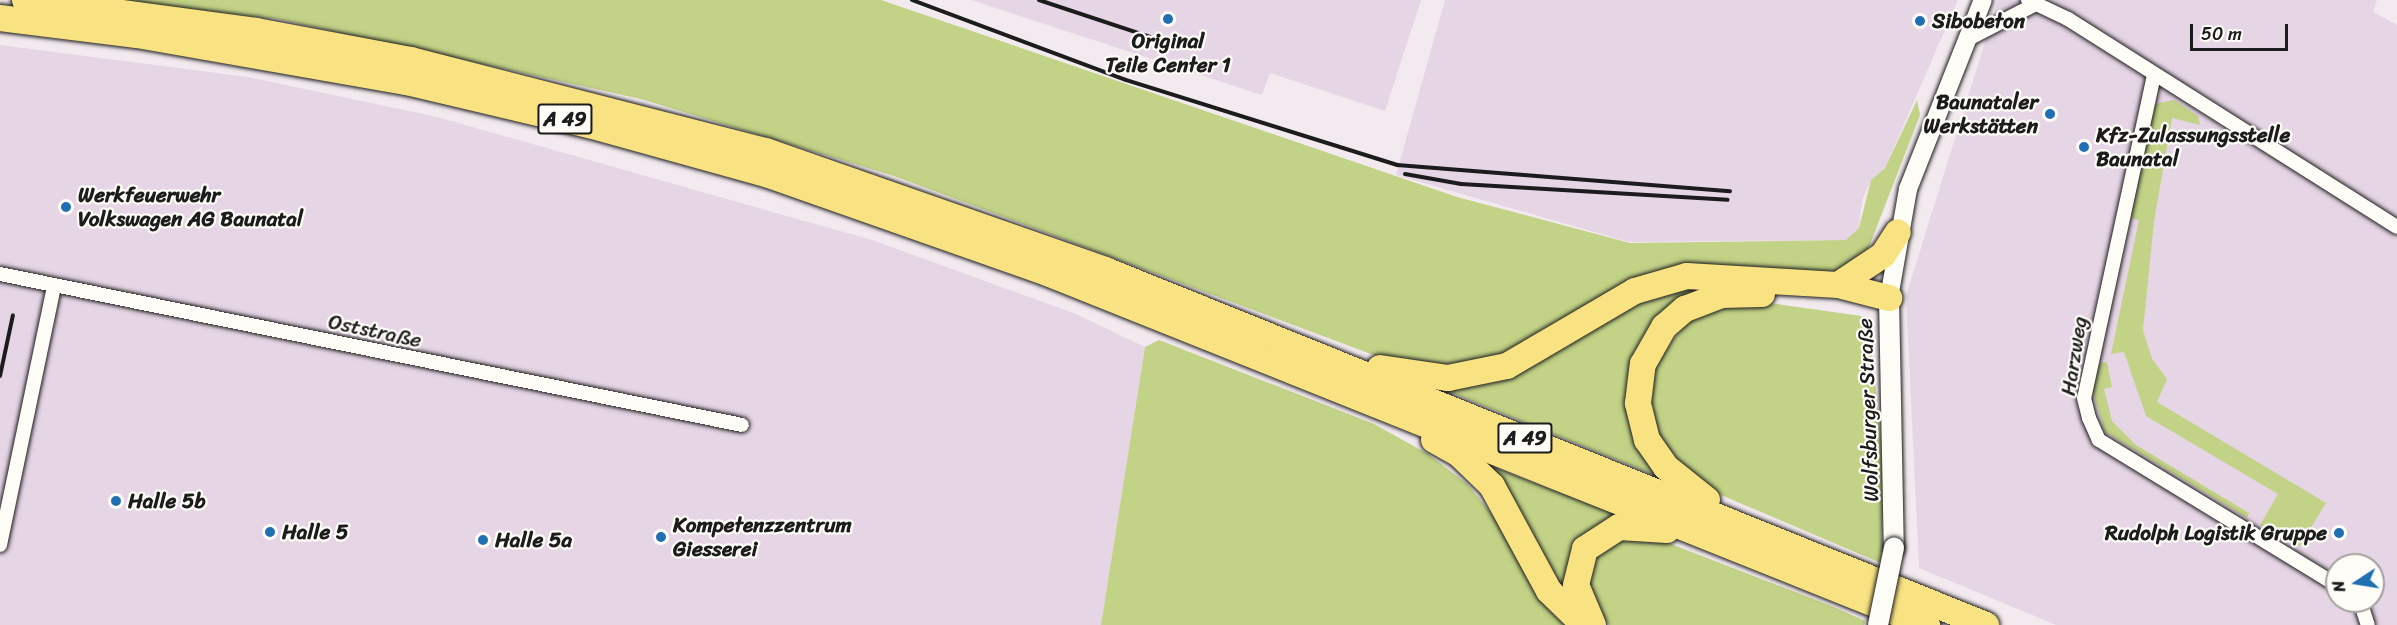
<!DOCTYPE html>
<html>
<head>
<meta charset="utf-8">
<style>
  body { margin:0 }
  #map { position:relative; width:2397px; height:625px; overflow:hidden; background:#f3eaef; font-family:Sriracha,sans-serif }
  div>[style] { position:absolute }
  .built>* { inset:0; background:#e6d5e5 }
  .green>* { inset:0; background:#c2d286 }
  .roads { filter:drop-shadow(0 0 2px #1c1c1c) drop-shadow(0 0 2px #1c1c1c) }
  .minor>* { height:14px; margin:-7px; padding:0 7px; transform-origin:7px; border-radius:7px; background:#fdfcf7 }
  .tertiary>* { height:18px; margin:-9px; padding:0 9px; transform-origin:9px; border-radius:9px; background:#fdfcf7 }
  .secondary>* { height:20px; margin:-10px; padding:0 10px; transform-origin:10px; border-radius:10px; background:#fdfcf7 }
  .motorway>* { height:26px; margin:-13px; padding:0 13px; transform-origin:13px; border-radius:13px; background:#f8e281 }
  .rail>* { height:4px; margin:-2px; padding:0 2px; transform-origin:2px; border-radius:2px; background:#1c1c1c }
  .bridges { filter:drop-shadow(0 0 2px #1c1c1c) drop-shadow(0 0 2px #1c1c1c) }
  .secondary-bridge>* { height:20px; margin:-10px; padding:0 10px; transform-origin:10px; border-radius:10px; background:#fdfcf7 }
  .dots>* { width:16px; height:16px; translate:-50% -50%; box-sizing:border-box; border:3px solid #fdfcf7; border-radius:50% }
  span { translate:-50% -50%; white-space:nowrap; text-align:center; line-height:1.15; -webkit-text-stroke:4.5px #fdfcf7; paint-order:stroke }
  .shield-label span { padding:2px 4px; background:#fdfcf7; border:2px solid; border-radius:4px; -webkit-text-stroke-width:0 }
  .shield-label { font-size:20px; color:#1c1c1c; font-weight:700 }
  .poi-label { font-size:21px; color:#1c1c1c; font-weight:700 }
  .left { translate:0 -50%; text-align:left }
  .right { translate:-100% -50%; text-align:right }
  .street-label { font-size:21px; color:#1c1c1c }
  .north { position:absolute; left:2325px; top:553px; width:60px; height:60px; box-sizing:border-box; background:#fdfcf7; border:2px solid #a3a29f; border-radius:50%; rotate:258deg; font-size:16px; font-weight:700; line-height:24px; text-align:center; color:#1c1c1c }
  .north::after { content:''; display:block; margin:auto; width:21px; height:27px; background:#1f6fb2; clip-path:polygon(50% 0,100% 100%,50% 72%,0 100%) }
  .scale { position:absolute; left:2190px; top:24px; width:98px; height:27px; box-sizing:border-box; border:3px solid #1c1c1c; border-top:0; padding-left:8px; font-size:18px; line-height:21px; white-space:nowrap; color:#1c1c1c; -webkit-text-stroke:4px #fdfcf7; paint-order:stroke }
</style>
</head>
<body>
<div id="map">
  <div class="built">
    <div style="clip-path:polygon(971px 0,1421px 0,1385px 111px,1270px 73px,1262px 95px)"></div>
    <div style="clip-path:polygon(1445px 0,1958px 0,1885px 168px,1871px 180px,1862px 201px,1859px 228px,1846px 240px,1629px 242px,1396px 175px)"></div>
    <div style="clip-path:polygon(evenodd,1998px 0,2377px 0,2373px 12px,2397px 25px,2397px 625px,2056px 625px,1919px 568px,1906px 296px,1998px 0,2337px 565px,2373px 565px,2373px 601px,2337px 601px,2337px 565px)"></div>
    <div style="clip-path:polygon(0 45px,248px 77px,437px 117px,872px 240px,1076px 314px,1145px 347px,1101px 625px,0 625px)"></div>
  </div>
  <div class="green">
    <div style="clip-path:polygon(94px 0,881px 0,1457px 197px,1630px 243px,1846px 240px,1859px 228px,1871px 180px,1885px 168px,1917px 100px,1920px 115px,1867px 252px,1828px 276px,1731px 267px,1473px 368px,1387px 360px,894px 176px,641px 99px,277px 19px)"></div>
    <div style="clip-path:polygon(2174px 100px,2198px 116px,2200px 125px,2172px 118px,2154px 221px,2143px 330px,2152px 359px,2167px 379px,2157px 402px,2326px 503px,2299px 547px,2260px 525px,2278px 494px,2146px 416px,2124px 352px,2111px 354px,2139px 220px,2131px 218px,2154px 104px)"></div>
    <div style="clip-path:polygon(1705px 281px,1702px 294px,1633px 381px,1669px 481px,1435px 386px,1638px 297px)"></div>
    <div style="clip-path:polygon(1741px 299px,1861px 316px,1869px 328px,1884px 464px,1881px 563px,1688px 481px,1670px 464px,1649px 420px,1652px 366px,1694px 314px)"></div>
    <div style="clip-path:polygon(1159px 340px,1374px 424px,1428px 454px,1467px 484px,1506px 531px,1567px 625px,1101px 625px,1145px 347px)"></div>
    <div style="clip-path:polygon(2107px 362px,2112px 387px,2104px 389px,2112px 421px,2136px 445px,2249px 513px,2247px 518px,2105px 432px,2093px 392px,2099px 363px)"></div>
    <div style="clip-path:polygon(1482px 463px,1626px 518px,1610px 522px,1566px 603px)"></div>
    <div style="clip-path:polygon(1645px 534px,1834px 607px,1865px 621px,1864px 625px,1609px 625px,1585px 595px,1586px 560px,1603px 542px)"></div>
  </div>
  <div class="roads">
    <div class="minor">
      <div style="left:2028px;top:0;width:44px;rotate:25.4deg"></div>
      <div style="left:2068px;top:19px;width:389px;rotate:32.3deg"></div>
      <div style="left:1970px;top:38px;width:74px;rotate:-27.3deg"></div>
      <div style="left:2154px;top:75px;width:330px;rotate:102.2deg"></div>
      <div style="left:2084px;top:398px;width:21px;rotate:76deg"></div>
      <div style="left:2089px;top:418px;width:24px;rotate:66deg"></div>
      <div style="left:2099px;top:440px;width:279px;rotate:31.4deg"></div>
      <div style="left:0;top:274px;width:757px;rotate:11.5deg"></div>
      <div style="left:0;top:545px;width:265px;rotate:-78.2deg"></div>
      <div style="left:2360px;top:601px;width:25px;rotate:72deg"></div>
    </div>
    <div class="tertiary">
      <div style="left:1889px;top:298px;width:111px;rotate:-80.1deg"></div>
      <div style="left:1908px;top:189px;width:203px;rotate:-68.4deg"></div>
    </div>
    <div class="secondary">
      <div style="left:1889px;top:298px;width:250px;rotate:88.9deg"></div>
    </div>
    <div class="motorway">
      <div style="left:25px;top:0;width:233px;rotate:7.6deg"></div>
      <div style="left:256px;top:31px;width:158px;rotate:10.6deg"></div>
      <div style="left:411px;top:60px;width:366px;rotate:14.4deg"></div>
      <div style="left:766px;top:151px;width:359px;rotate:19.3deg"></div>
      <div style="left:1105px;top:270px;width:950px;rotate:21.95deg"></div>
      <div style="left:0;top:18px;width:138px;rotate:7.1deg"></div>
      <div style="left:137px;top:35px;width:274px;rotate:9.9deg"></div>
      <div style="left:407px;top:82px;width:187px;rotate:13.3deg"></div>
      <div style="left:589px;top:125px;width:187px;rotate:15.5deg"></div>
      <div style="left:769px;top:175px;width:295px;rotate:19.4deg"></div>
      <div style="left:1047px;top:273px;width:948px;rotate:21.8deg"></div>
      <div style="left:1838px;top:285px;width:54px;rotate:-33.7deg"></div>
      <div style="left:1883px;top:255px;width:27px;rotate:-57deg"></div>
      <div style="left:1380px;top:368px;width:69px;rotate:8.4deg"></div>
      <div style="left:1448px;top:378px;width:60px;rotate:-11.5deg"></div>
      <div style="left:1507px;top:366px;width:148px;rotate:-30.4deg"></div>
      <div style="left:1635px;top:291px;width:54px;rotate:-16.1deg"></div>
      <div style="left:1687px;top:276px;width:151px;rotate:3.4deg"></div>
      <div style="left:1838px;top:285px;width:53px;rotate:14.3deg"></div>
      <div style="left:1434px;top:440px;width:29px;rotate:29deg"></div>
      <div style="left:1459px;top:454px;width:46px;rotate:44.1deg"></div>
      <div style="left:1492px;top:486px;width:119px;rotate:61.5deg"></div>
      <div style="left:1549px;top:591px;width:49px;rotate:44.2deg"></div>
      <div style="left:1707px;top:500px;width:53px;rotate:-141.2deg"></div>
      <div style="left:1666px;top:467px;width:33px;rotate:-125deg"></div>
      <div style="left:1647px;top:440px;width:38px;rotate:-104deg"></div>
      <div style="left:1638px;top:403px;width:39px;rotate:-83deg"></div>
      <div style="left:1643px;top:364px;width:43px;rotate:-60.4deg"></div>
      <div style="left:1664px;top:327px;width:28px;rotate:-41deg"></div>
      <div style="left:1685px;top:309px;width:39px;rotate:-21deg"></div>
      <div style="left:1721px;top:295px;width:41px;rotate:-1.4deg"></div>
      <div style="left:1593px;top:625px;width:43px;rotate:-113deg"></div>
      <div style="left:1576px;top:585px;width:37px;rotate:-76deg"></div>
      <div style="left:1585px;top:549px;width:40px;rotate:-32.9deg"></div>
      <div style="left:1619px;top:527px;width:48px;rotate:3.6deg"></div>
    </div>
  </div>
  <div class="rail">
    <div style="left:912px;top:0;width:228px;rotate:20.5deg"></div>
    <div style="left:1126px;top:80px;width:284px;rotate:17.4deg"></div>
    <div style="left:1397px;top:165px;width:334px;rotate:4.5deg"></div>
    <div style="left:1039px;top:0;width:117px;rotate:18.4deg"></div>
    <div style="left:1405px;top:174px;width:57px;rotate:10.1deg"></div>
    <div style="left:1461px;top:184px;width:267px;rotate:3.4deg"></div>
    <div style="left:0;top:376px;width:62px;rotate:-78deg"></div>
  </div>
  <div class="bridges">
    <div class="secondary-bridge">
      <div style="left:1878px;top:625px;width:79px;rotate:-78.3deg"></div>
    </div>
  </div>
  <div class="dots">
    <div style="left:1168px;top:19px;background:#1f6fb2"></div>
    <div style="left:1920px;top:21px;background:#1f6fb2"></div>
    <div style="left:2050px;top:114px;background:#1f6fb2"></div>
    <div style="left:2084px;top:147px;background:#1f6fb2"></div>
    <div style="left:66px;top:207px;background:#1f6fb2"></div>
    <div style="left:116px;top:501px;background:#1f6fb2"></div>
    <div style="left:270px;top:532px;background:#1f6fb2"></div>
    <div style="left:2339px;top:533px;background:#1f6fb2"></div>
    <div style="left:661px;top:537px;background:#1f6fb2"></div>
    <div style="left:483px;top:540px;background:#1f6fb2"></div>
  </div>
  <div class="shield-label">
    <span style="left:565px;top:119px">A 49</span>
    <span style="left:1525px;top:438px">A 49</span>
  </div>
  <div class="poi-label">
    <span class="left" style="left:1932px;top:21px">Sibobeton</span>
    <span style="left:1168px;top:53px">Original<br>Teile Center 1</span>
    <span class="right" style="left:2038px;top:114px">Baunataler<br>Werkstätten</span>
    <span class="left" style="left:2096px;top:147px">Kfz-Zulassungsstelle<br>Baunatal</span>
    <span class="left" style="left:78px;top:207px">Werkfeuerwehr<br>Volkswagen AG Baunatal</span>
    <span class="left" style="left:128px;top:501px">Halle 5b</span>
    <span class="left" style="left:673px;top:537px">Kompetenzzentrum<br>Giesserei</span>
    <span class="left" style="left:282px;top:532px">Halle 5</span>
    <span class="right" style="left:2327px;top:533px">Rudolph Logistik Gruppe</span>
    <span class="left" style="left:495px;top:540px">Halle 5a</span>
  </div>
  <div class="street-label">
    <span style="left:375px;top:331px;rotate:12deg">Oststraße</span>
    <span style="left:2074px;top:356px;rotate:-81deg">Harzweg</span>
    <span style="left:1868px;top:410px;rotate:-92deg">Wolfsburger Straße</span>
  </div>
  <div class="north">N</div>
  <div class="scale">50 m</div>
</div>
</body>
</html>
